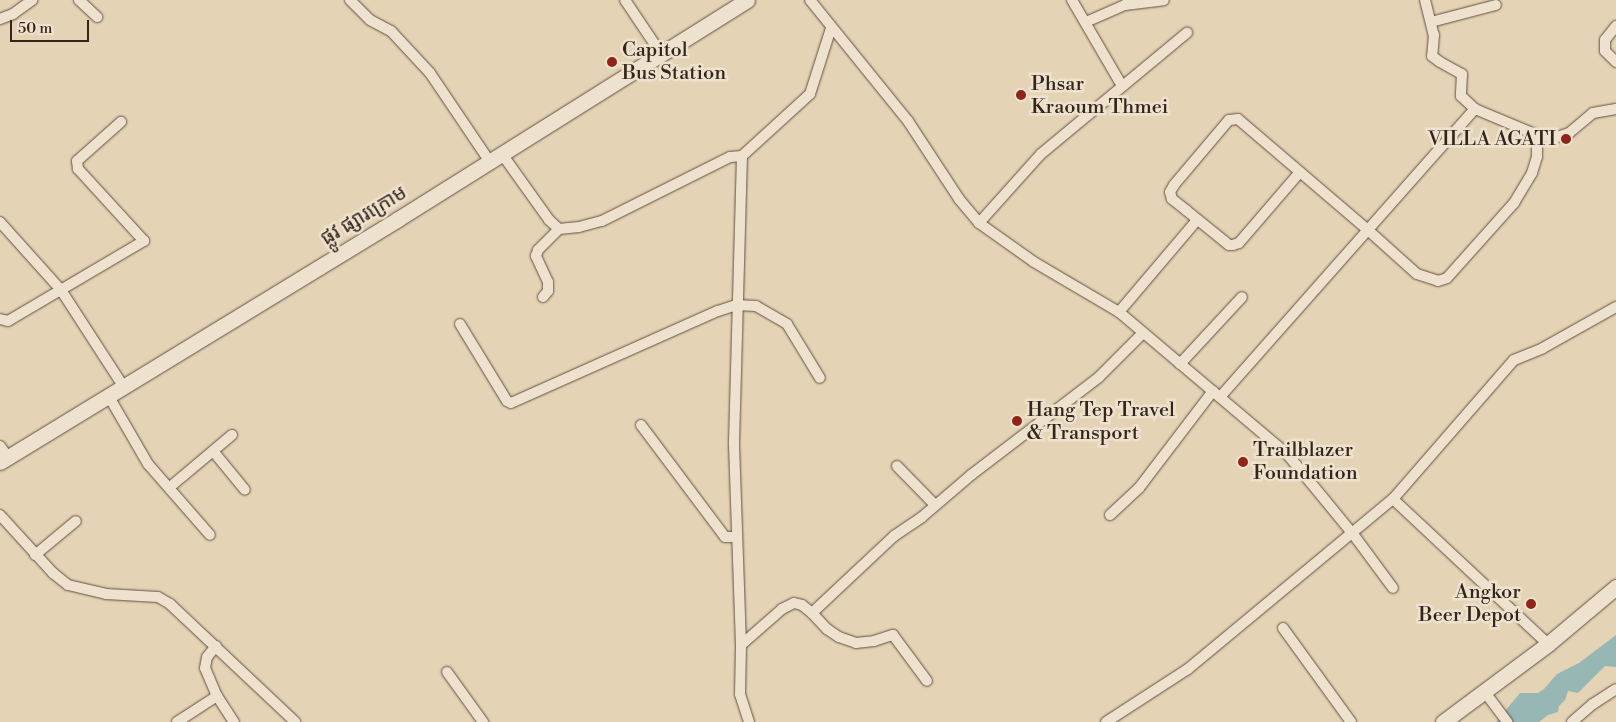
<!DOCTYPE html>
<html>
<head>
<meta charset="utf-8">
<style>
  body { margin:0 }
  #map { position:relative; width:1616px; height:722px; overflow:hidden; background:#e5d3b5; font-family:"Libre Bodoni","Noto Sans Khmer",serif }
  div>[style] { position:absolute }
  .water>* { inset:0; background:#97b7b4 }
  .roads { filter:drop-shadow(0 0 1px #605042) drop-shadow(0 0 1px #605042) }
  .street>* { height:10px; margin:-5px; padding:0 5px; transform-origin:5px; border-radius:5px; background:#eee2cf }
  .secondary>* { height:15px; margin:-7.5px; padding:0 7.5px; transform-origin:7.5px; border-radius:7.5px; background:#eee2cf }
  .dots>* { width:14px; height:14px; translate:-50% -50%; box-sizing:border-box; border:2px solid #eee2cf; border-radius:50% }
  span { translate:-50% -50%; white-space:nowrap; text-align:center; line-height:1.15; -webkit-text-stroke:5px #eee2cf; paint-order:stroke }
  .poi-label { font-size:20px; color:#34251b }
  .left { translate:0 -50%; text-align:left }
  .right { translate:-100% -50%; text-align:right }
  .street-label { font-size:20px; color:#34251b }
  .scale { position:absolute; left:10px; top:20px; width:79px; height:22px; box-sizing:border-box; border:2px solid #34251b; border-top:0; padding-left:6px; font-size:15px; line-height:18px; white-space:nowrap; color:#34251b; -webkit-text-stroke:4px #eee2cf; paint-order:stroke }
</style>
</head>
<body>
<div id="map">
  <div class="water">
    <div style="clip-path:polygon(1616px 635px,1616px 667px,1605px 666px,1578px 693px,1568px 691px,1565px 700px,1559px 706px,1558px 712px,1548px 715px,1539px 722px,1496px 722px,1520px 693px,1538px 693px,1544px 689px,1557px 674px,1579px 663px)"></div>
  </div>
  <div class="roads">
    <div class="street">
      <div style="left:79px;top:0;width:25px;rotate:43deg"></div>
      <div style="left:350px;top:0;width:28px;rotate:45deg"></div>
      <div style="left:370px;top:20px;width:24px;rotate:28deg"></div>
      <div style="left:391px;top:31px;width:57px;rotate:47.1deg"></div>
      <div style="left:430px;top:73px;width:107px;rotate:56deg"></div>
      <div style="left:625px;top:0;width:66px;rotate:56.1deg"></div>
      <div style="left:810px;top:0;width:156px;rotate:51deg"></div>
      <div style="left:908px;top:121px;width:93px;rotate:56.8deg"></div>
      <div style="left:959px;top:199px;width:31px;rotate:50deg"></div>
      <div style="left:979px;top:223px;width:67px;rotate:35.3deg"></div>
      <div style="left:1034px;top:262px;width:99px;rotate:30.5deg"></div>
      <div style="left:1119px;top:312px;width:221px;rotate:40.2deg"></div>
      <div style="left:1288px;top:455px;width:102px;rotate:50.6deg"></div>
      <div style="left:1353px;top:534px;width:67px;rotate:53.5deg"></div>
      <div style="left:1072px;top:0;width:99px;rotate:59.8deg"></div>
      <div style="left:1425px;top:0;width:36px;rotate:76deg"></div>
      <div style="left:1434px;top:35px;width:21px;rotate:95deg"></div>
      <div style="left:1432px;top:56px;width:10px;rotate:37deg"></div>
      <div style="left:1440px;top:62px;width:25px;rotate:29deg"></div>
      <div style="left:1462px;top:74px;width:22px;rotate:93deg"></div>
      <div style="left:1461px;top:96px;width:19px;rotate:43deg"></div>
      <div style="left:1475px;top:109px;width:67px;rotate:22.8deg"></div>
      <div style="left:1537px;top:135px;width:17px;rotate:10deg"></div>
      <div style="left:1554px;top:138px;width:16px;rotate:-18deg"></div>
      <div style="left:1569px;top:133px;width:31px;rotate:-40deg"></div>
      <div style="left:1593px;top:113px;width:23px;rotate:-10deg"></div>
      <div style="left:0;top:19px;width:14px;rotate:-21deg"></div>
      <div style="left:13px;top:14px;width:24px;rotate:-36deg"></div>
      <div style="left:1086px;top:22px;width:43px;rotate:-23.6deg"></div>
      <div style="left:1125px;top:5px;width:39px;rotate:-7deg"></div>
      <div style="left:1431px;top:22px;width:67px;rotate:-14.7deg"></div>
      <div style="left:1616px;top:26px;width:18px;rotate:128deg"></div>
      <div style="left:1605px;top:40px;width:11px;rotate:90deg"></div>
      <div style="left:1605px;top:51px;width:16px;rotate:45deg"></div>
      <div style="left:502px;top:154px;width:81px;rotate:54.5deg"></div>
      <div style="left:549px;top:220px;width:13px;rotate:42deg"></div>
      <div style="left:559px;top:229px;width:20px;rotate:-6deg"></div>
      <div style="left:579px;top:227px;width:24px;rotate:-15deg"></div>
      <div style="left:602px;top:221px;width:143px;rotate:-26.6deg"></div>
      <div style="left:730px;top:157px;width:12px;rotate:-5deg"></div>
      <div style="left:1300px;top:172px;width:94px;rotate:130.7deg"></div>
      <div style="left:1239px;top:243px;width:6px;rotate:162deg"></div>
      <div style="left:1233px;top:245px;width:4px;rotate:180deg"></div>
      <div style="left:1229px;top:245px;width:55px;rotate:-140.9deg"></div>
      <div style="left:1186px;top:210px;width:18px;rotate:-142deg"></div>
      <div style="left:1172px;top:199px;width:7px;rotate:-106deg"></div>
      <div style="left:1170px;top:192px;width:8px;rotate:-60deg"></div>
      <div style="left:1174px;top:185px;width:85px;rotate:-49.8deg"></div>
      <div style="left:1229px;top:120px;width:9px;rotate:-6deg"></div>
      <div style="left:1238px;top:119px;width:172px;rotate:40.5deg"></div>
      <div style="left:1369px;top:231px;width:64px;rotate:41.9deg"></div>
      <div style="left:1417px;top:274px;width:22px;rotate:18deg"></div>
      <div style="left:1438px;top:281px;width:9px;rotate:-18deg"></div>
      <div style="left:1447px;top:278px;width:101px;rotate:-48.2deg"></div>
      <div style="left:1514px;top:203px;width:35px;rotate:-59deg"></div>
      <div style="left:1532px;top:173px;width:17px;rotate:-73deg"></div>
      <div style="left:1537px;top:157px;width:22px;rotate:-90deg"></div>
      <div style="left:0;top:222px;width:91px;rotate:48.1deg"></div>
      <div style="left:61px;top:290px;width:114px;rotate:57.1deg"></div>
      <div style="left:979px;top:223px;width:93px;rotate:-48.1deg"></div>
      <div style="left:1041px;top:154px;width:190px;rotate:-39.7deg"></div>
      <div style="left:543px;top:297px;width:8px;rotate:-50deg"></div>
      <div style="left:548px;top:291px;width:9px;rotate:-90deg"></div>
      <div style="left:548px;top:282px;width:29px;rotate:-115deg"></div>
      <div style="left:536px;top:256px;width:6px;rotate:-72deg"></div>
      <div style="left:538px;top:250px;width:30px;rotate:-45deg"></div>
      <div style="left:1119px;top:312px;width:121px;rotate:-49.7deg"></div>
      <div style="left:0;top:319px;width:8px;rotate:14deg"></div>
      <div style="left:8px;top:321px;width:158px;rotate:-30.5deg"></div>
      <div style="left:144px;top:241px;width:98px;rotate:-132.5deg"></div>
      <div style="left:78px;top:169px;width:8px;rotate:-97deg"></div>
      <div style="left:77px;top:161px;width:59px;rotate:-41.6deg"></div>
      <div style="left:460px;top:324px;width:90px;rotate:58.6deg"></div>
      <div style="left:507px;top:401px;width:4px;rotate:27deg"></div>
      <div style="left:511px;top:403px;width:227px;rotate:-24deg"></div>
      <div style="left:718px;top:311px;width:19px;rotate:-18deg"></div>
      <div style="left:736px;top:305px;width:20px;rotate:3deg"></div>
      <div style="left:756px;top:306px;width:36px;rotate:30deg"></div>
      <div style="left:787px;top:324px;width:63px;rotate:58.6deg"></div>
      <div style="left:1180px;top:364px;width:91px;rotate:-47.2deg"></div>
      <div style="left:108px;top:395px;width:80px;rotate:59.9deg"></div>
      <div style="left:148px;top:464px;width:94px;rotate:48.9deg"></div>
      <div style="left:1220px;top:397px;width:385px;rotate:-48.5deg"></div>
      <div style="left:641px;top:425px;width:140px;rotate:53.1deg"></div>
      <div style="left:725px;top:537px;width:12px"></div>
      <div style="left:0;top:446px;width:14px;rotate:54deg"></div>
      <div style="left:213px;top:451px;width:50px;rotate:50.6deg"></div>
      <div style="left:897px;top:466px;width:54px;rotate:45.7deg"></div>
      <div style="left:170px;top:487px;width:81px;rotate:-40deg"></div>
      <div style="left:1393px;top:499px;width:212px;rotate:43.1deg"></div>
      <div style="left:0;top:515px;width:79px;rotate:47.6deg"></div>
      <div style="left:53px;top:573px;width:19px;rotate:39deg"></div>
      <div style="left:68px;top:585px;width:39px;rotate:13deg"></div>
      <div style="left:106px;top:594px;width:52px;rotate:3.3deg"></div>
      <div style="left:158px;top:597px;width:14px;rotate:30deg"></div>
      <div style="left:170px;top:604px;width:172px;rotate:43.3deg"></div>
      <div style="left:1110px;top:515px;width:40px;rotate:-43deg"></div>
      <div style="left:1139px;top:488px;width:122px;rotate:-52.7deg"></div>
      <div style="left:35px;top:555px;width:53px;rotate:-39.7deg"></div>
      <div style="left:812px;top:613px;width:112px;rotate:-43.2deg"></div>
      <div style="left:894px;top:536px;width:34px;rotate:-34deg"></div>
      <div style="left:922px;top:517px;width:65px;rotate:-40.6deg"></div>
      <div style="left:971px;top:475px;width:161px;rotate:-37.4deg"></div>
      <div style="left:1099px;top:377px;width:62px;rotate:-45deg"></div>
      <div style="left:1283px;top:628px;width:116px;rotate:54.1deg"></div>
      <div style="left:741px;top:645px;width:55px;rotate:-41.3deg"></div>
      <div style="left:782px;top:609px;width:13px;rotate:-27deg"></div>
      <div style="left:794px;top:603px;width:8px;rotate:14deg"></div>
      <div style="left:802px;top:605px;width:13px;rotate:39deg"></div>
      <div style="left:812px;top:613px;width:22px;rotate:47deg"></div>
      <div style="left:827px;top:629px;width:14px;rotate:34deg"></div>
      <div style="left:839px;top:637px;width:18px;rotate:19deg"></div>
      <div style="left:856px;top:643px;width:18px;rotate:-6deg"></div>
      <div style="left:874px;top:641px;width:20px;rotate:-18deg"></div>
      <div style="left:893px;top:635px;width:57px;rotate:53.5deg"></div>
      <div style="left:216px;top:646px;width:14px;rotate:129deg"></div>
      <div style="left:207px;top:657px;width:11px;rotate:100deg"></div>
      <div style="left:205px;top:668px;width:30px;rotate:67deg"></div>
      <div style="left:217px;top:696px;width:31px;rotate:57deg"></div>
      <div style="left:447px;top:672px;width:62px;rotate:54.2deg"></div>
      <div style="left:1484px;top:691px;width:39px;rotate:53deg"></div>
      <div style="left:177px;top:722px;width:48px;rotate:-33deg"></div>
      <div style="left:749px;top:722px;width:29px;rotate:-108deg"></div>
      <div style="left:740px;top:694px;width:49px;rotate:-88.8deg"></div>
      <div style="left:741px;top:645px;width:203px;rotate:-92deg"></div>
      <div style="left:734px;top:442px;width:286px;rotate:-88.4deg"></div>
      <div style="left:742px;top:156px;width:92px;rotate:-42.4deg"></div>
      <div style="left:810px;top:94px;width:69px;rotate:-72.3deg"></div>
      <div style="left:1106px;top:722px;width:98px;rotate:-32.9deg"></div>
      <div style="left:1188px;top:669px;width:266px;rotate:-39.7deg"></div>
      <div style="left:1393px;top:499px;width:184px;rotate:-49deg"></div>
      <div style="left:1514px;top:360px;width:31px;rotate:-22deg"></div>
      <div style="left:1543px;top:348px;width:84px;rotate:-29.3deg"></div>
      <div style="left:1572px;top:722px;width:28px;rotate:-41deg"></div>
      <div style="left:1593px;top:704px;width:27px;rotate:-33deg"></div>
    </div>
    <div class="secondary">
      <div style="left:0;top:462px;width:466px;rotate:-31.4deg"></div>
      <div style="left:398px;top:219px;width:412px;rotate:-32.1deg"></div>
      <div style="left:1443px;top:722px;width:131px;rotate:-36.6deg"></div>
      <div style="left:1548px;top:644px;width:89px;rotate:-40deg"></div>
    </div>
  </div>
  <div class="dots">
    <div style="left:612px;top:62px;background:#8f2418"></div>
    <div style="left:1021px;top:95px;background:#8f2418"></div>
    <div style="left:1566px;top:139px;background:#8f2418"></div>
    <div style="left:1017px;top:421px;background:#8f2418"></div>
    <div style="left:1243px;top:462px;background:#8f2418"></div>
    <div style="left:1531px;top:604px;background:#8f2418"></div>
  </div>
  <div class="poi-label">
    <span class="left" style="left:622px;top:62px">Capitol<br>Bus Station</span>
    <span class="left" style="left:1031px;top:96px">Phsar<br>Kraoum Thmei</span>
    <span class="right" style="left:1556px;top:139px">VILLA AGATI</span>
    <span class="left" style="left:1027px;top:422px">Hang Tep Travel<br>&amp; Transport</span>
    <span class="left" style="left:1253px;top:462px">Trailblazer<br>Foundation</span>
    <span class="right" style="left:1521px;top:604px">Angkor<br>Beer Depot</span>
  </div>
  <div class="street-label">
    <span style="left:364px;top:216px;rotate:-31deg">ផ្លូវ ផ្សារក្រោម</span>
  </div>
  <div class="scale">50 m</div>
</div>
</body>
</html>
